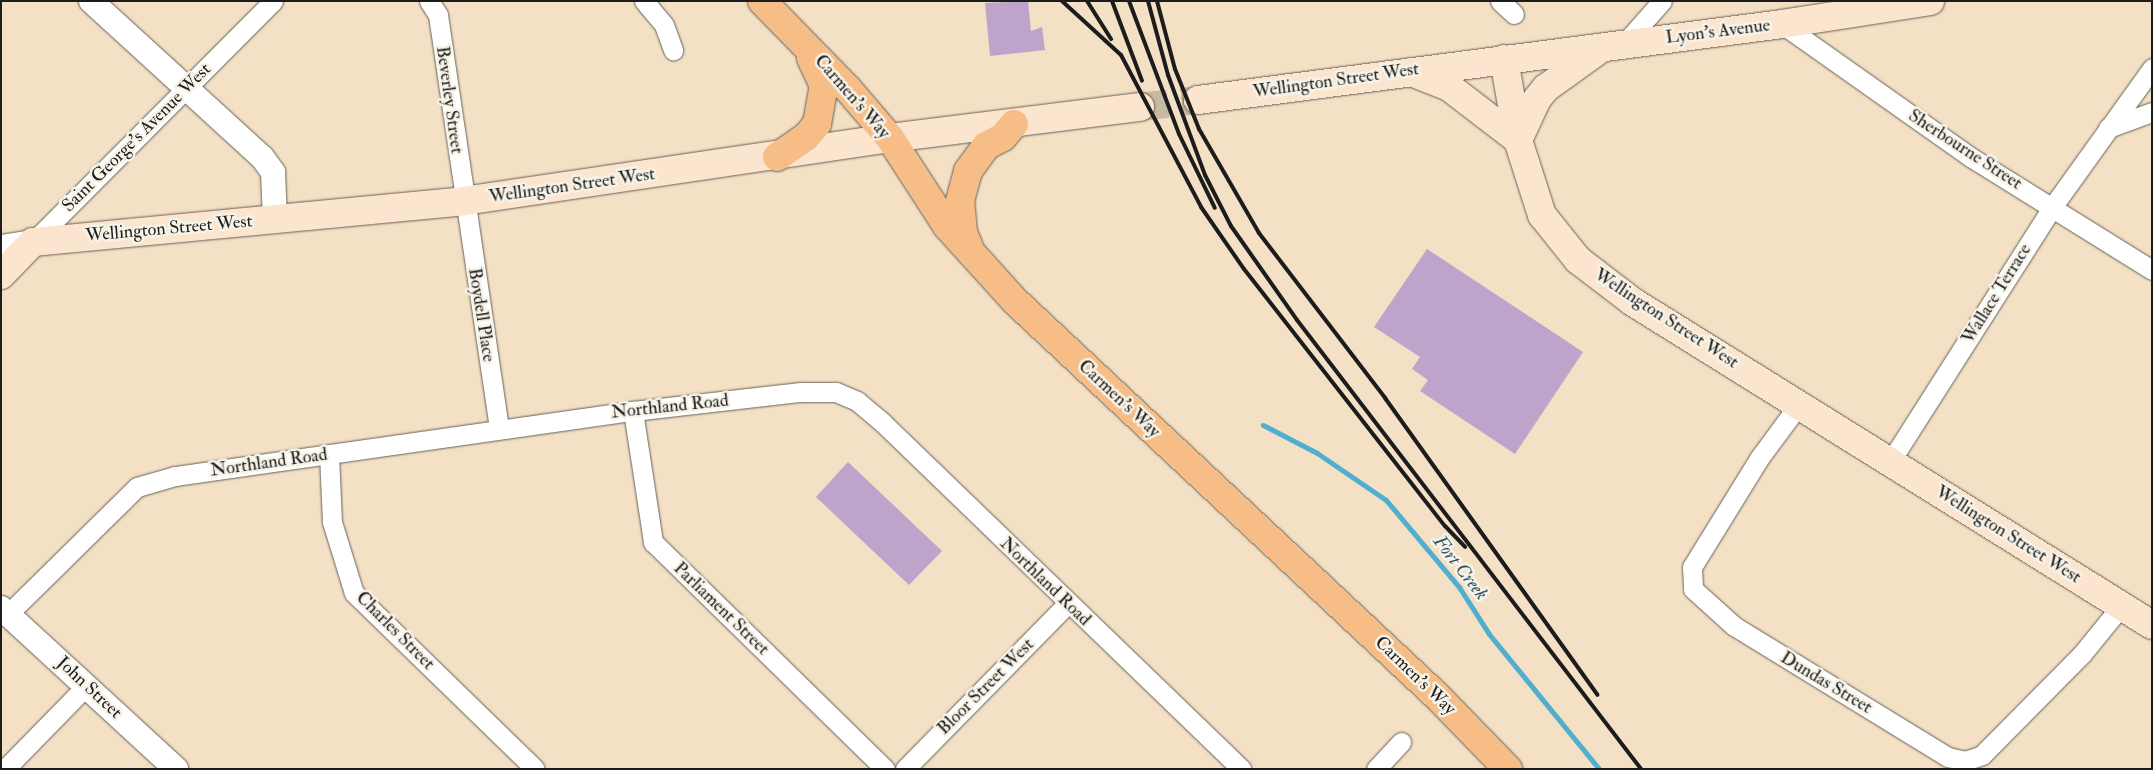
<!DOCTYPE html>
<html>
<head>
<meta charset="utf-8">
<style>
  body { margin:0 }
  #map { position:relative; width:2153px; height:770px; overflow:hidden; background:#f3e0c5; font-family:"IM FELL Double Pica",serif }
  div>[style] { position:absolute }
  .stream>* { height:5px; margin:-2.5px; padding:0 2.5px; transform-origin:2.5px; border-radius:2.5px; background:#50aecf }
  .building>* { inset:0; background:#bea4cb }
  .secondary-tunnel>* { height:28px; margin-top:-14px; transform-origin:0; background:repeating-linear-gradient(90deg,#c8b9a3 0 28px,transparent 0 42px) }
  .roads { filter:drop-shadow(0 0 1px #676157) drop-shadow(0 0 1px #676157) }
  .minor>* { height:19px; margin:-9.5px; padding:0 9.5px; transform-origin:9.5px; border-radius:9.5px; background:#fff }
  .tertiary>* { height:24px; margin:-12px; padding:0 12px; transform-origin:12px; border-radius:12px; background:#fff }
  .secondary>* { height:28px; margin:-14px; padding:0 14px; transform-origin:14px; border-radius:14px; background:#fbe5cf }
  .trunk>* { height:28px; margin:-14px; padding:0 14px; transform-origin:14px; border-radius:14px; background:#f6be86 }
  .rail>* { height:4px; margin:-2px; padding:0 2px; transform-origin:2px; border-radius:2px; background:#1c1c1c }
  span { translate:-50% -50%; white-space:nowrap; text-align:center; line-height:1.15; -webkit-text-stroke:5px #f7f3e8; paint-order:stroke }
  .street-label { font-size:18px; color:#1c1c1c }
  .water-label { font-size:19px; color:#315664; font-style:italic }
  .frame { position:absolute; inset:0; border:2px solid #1c1c1c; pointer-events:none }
</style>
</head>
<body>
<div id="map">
  <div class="stream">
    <div style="left:1263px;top:425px;width:61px;rotate:27.4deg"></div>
    <div style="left:1317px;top:453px;width:83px;rotate:34.3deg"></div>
    <div style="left:1386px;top:500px;width:114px;rotate:50deg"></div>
    <div style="left:1459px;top:587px;width:56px;rotate:57.4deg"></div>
    <div style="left:1489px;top:634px;width:174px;rotate:50.8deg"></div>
  </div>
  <div class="building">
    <div style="clip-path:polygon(1028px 1px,1031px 31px,1042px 27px,1045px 50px,990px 56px,985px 3px)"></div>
    <div style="clip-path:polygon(1427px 249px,1583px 352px,1515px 454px,1420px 391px,1428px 380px,1412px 369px,1420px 357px,1374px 327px)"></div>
    <div style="clip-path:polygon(848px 462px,942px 551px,909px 585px,816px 497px)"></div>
  </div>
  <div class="secondary-tunnel">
    <div style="left:1140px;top:107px;width:58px;rotate:-6.9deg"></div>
  </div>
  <div class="roads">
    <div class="minor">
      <div style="left:429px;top:1px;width:17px;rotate:57deg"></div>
      <div style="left:438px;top:15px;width:418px;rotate:81.6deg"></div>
      <div style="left:644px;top:1px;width:31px;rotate:50deg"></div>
      <div style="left:664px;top:25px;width:27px;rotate:70deg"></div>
      <div style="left:1500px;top:1px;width:19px;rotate:43deg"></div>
      <div style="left:1782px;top:24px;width:232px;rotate:35.2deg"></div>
      <div style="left:1972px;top:158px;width:212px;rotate:31.9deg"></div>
      <div style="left:1624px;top:44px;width:57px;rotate:-48.5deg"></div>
      <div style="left:2108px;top:128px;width:47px;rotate:-20deg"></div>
      <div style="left:33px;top:242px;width:340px;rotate:-45.1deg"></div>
      <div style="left:1800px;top:403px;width:67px;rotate:126.5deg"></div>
      <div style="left:1760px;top:457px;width:129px;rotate:121.7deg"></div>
      <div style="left:1692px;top:567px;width:22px;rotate:87deg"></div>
      <div style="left:1693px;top:589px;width:55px;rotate:42.1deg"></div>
      <div style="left:1734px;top:626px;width:251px;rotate:31.5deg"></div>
      <div style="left:1948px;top:757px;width:17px;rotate:13deg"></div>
      <div style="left:1965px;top:761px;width:18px;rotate:-19deg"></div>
      <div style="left:1982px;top:755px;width:142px;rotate:-45.3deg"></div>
      <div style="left:2082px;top:654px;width:62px;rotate:-50.9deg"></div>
      <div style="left:633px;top:411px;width:133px;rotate:81.3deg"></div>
      <div style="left:653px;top:542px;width:325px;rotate:44.4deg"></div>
      <div style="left:329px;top:454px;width:68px;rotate:87.5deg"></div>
      <div style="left:332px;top:522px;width:74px;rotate:72.8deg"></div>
      <div style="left:354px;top:593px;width:252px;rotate:44.2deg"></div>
      <div style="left:1890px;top:462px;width:303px;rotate:-57.5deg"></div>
      <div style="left:2053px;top:206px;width:170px;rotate:-54.3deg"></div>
      <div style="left:8px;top:614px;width:181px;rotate:-44.6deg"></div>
      <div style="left:137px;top:487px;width:40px;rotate:-16deg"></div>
      <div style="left:175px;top:476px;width:463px;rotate:-8.1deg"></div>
      <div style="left:633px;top:411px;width:169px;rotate:-6.5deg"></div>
      <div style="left:801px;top:392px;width:35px"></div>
      <div style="left:836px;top:392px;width:23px;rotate:23deg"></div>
      <div style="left:857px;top:401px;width:34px;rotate:40deg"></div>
      <div style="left:883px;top:423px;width:498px;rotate:44deg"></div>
      <div style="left:5px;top:769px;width:117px;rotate:-45.7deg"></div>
      <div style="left:905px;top:769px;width:231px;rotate:-45.5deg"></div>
      <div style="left:1376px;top:769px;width:37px;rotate:-47deg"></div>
    </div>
    <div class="tertiary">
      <div style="left:91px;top:1px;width:231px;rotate:42.4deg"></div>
      <div style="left:262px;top:157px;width:19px;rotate:54deg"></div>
      <div style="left:273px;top:172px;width:47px;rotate:87.6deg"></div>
      <div style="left:1px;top:247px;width:32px;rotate:-9deg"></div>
      <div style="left:1px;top:608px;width:238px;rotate:42.6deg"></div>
    </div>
    <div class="secondary">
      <div style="left:1504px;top:59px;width:82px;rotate:80.2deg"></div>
      <div style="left:1518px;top:140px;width:79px;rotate:72.3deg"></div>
      <div style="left:1542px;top:215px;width:58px;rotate:51.3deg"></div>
      <div style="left:1578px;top:260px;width:69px;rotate:37.4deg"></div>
      <div style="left:1633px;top:302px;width:611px;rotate:31.9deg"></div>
      <div style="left:1411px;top:72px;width:41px;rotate:21.5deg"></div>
      <div style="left:1449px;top:87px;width:87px;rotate:37.5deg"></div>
      <div style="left:1198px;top:100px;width:589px;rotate:-7.41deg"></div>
      <div style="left:1782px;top:24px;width:150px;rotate:-8.8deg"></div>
      <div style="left:1518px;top:140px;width:45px;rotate:-65.1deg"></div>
      <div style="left:1537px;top:99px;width:14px;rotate:-51deg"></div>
      <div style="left:1546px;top:88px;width:67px;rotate:-35.8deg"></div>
      <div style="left:1px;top:275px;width:46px;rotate:-45.9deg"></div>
      <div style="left:33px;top:242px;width:432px;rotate:-5.4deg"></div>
      <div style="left:463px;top:201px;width:432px;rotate:-8.4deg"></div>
      <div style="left:890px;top:138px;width:252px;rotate:-7.1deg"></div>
    </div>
    <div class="trunk">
      <div style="left:762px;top:1px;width:122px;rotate:45.7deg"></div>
      <div style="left:847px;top:88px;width:66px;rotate:49.3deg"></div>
      <div style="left:890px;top:138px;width:105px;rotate:57.1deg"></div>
      <div style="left:947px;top:226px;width:101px;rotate:47.8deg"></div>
      <div style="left:1015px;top:301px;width:578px;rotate:43.11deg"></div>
      <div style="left:1437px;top:696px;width:102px;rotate:45.8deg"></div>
      <div style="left:777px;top:157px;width:35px;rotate:-35deg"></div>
      <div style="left:806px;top:137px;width:17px;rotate:-50deg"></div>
      <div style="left:817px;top:124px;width:39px;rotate:-80deg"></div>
      <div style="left:824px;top:86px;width:31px;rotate:-115deg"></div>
      <div style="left:969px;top:247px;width:15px;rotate:-113deg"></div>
      <div style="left:963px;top:233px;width:32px;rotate:-95deg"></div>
      <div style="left:960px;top:201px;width:31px;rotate:-75deg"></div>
      <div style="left:968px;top:171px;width:31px;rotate:-54deg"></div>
      <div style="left:986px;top:146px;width:19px;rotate:-28deg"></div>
      <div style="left:1003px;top:137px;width:17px;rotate:-50deg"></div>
    </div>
  </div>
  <div class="rail">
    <div style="left:1062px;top:1px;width:80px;rotate:42.5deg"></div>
    <div style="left:1121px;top:55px;width:172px;rotate:62.2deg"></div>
    <div style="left:1201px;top:207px;width:75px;rotate:55.3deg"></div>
    <div style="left:1244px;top:269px;width:326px;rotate:52deg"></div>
    <div style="left:1445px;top:526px;width:29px;rotate:46deg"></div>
    <div style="left:1087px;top:1px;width:45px;rotate:57.7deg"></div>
    <div style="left:1112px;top:1px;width:85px;rotate:69.4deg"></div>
    <div style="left:1129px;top:1px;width:142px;rotate:69.4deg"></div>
    <div style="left:1179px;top:134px;width:82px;rotate:64.1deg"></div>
    <div style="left:1148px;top:1px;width:77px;rotate:74.9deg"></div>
    <div style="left:1168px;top:75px;width:107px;rotate:69.7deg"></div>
    <div style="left:1205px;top:175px;width:57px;rotate:63deg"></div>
    <div style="left:1231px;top:226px;width:115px;rotate:54.9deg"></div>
    <div style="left:1297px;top:320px;width:566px;rotate:52.54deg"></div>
    <div style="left:1157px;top:1px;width:70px;rotate:75.2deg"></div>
    <div style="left:1175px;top:69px;width:65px;rotate:68.2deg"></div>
    <div style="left:1199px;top:129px;width:120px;rotate:60deg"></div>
    <div style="left:1259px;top:233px;width:208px;rotate:52.6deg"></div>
    <div style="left:1385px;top:398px;width:365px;rotate:54.4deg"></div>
  </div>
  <div class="street-label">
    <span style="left:1718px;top:32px;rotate:-7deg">Lyon's Avenue</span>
    <span style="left:1336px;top:81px;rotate:-8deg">Wellington Street West</span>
    <span style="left:852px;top:97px;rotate:49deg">Carmen's Way</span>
    <span style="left:449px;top:100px;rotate:82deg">Beverley Street</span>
    <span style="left:137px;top:138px;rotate:-45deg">Saint George's Avenue West</span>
    <span style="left:1965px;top:150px;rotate:33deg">Sherbourne Street</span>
    <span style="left:572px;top:186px;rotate:-8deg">Wellington Street West</span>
    <span style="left:169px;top:229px;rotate:-5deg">Wellington Street West</span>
    <span style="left:1997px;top:294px;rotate:-58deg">Wallace Terrace</span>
    <span style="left:481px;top:315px;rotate:81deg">Boydell Place</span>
    <span style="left:1666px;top:319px;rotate:33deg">Wellington Street West</span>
    <span style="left:1119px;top:399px;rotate:43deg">Carmen's Way</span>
    <span style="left:670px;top:407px;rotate:-6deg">Northland Road</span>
    <span style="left:269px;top:463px;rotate:-8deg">Northland Road</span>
    <span style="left:2008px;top:535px;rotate:32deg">Wellington Street West</span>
    <span style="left:1045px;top:582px;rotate:44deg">Northland Road</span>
    <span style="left:721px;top:609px;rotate:44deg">Parliament Street</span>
    <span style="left:395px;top:631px;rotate:45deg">Charles Street</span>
    <span style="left:1415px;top:676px;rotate:44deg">Carmen's Way</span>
    <span style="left:1826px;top:683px;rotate:31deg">Dundas Street</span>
    <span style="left:986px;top:687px;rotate:-45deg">Bloor Street West</span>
    <span style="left:89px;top:688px;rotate:43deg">John Street</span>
  </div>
  <div class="water-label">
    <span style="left:1460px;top:568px;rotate:52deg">Fort Creek</span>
  </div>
  <div class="frame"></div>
</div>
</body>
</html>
